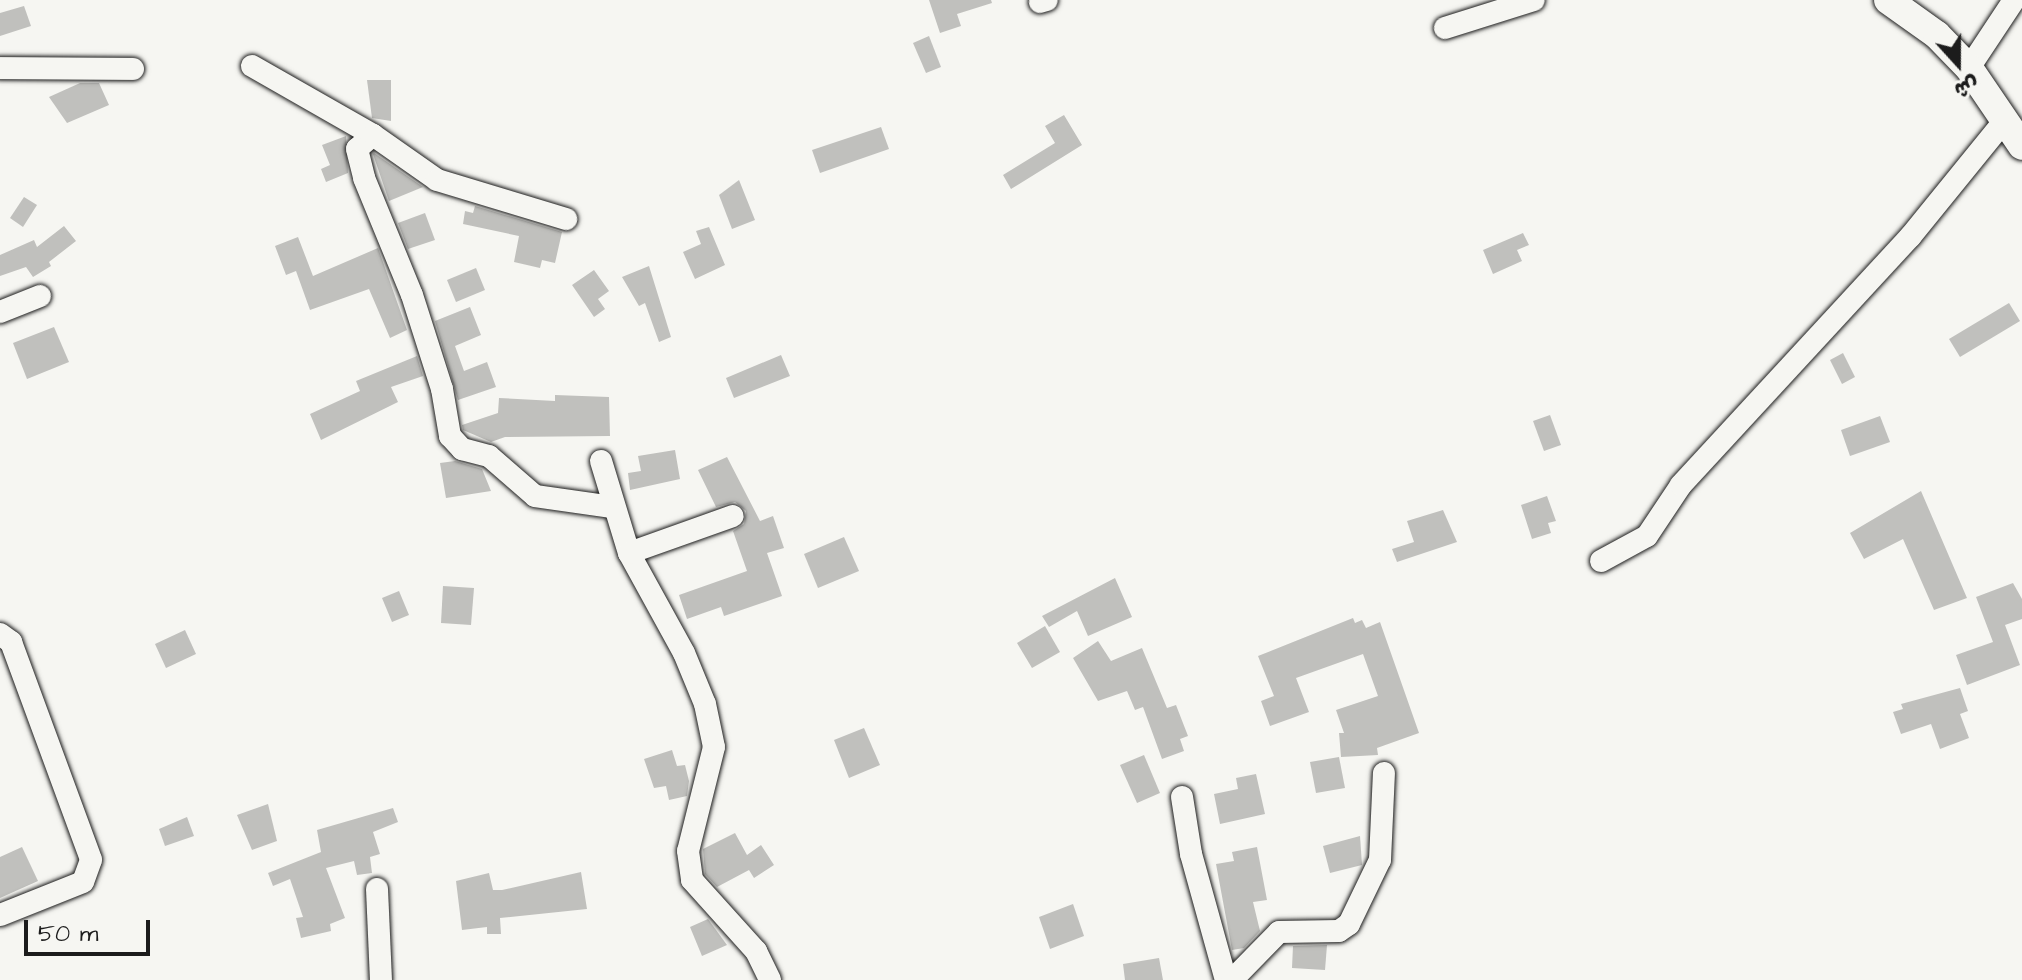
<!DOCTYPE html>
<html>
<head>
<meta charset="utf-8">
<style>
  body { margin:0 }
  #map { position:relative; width:2022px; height:980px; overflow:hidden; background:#f6f6f2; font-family:"Architects Daughter","Playpen Sans Arabic",sans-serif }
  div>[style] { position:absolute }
  .building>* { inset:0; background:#c0c0bd }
  .roads { filter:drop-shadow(0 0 2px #1c1c1c) drop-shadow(0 0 2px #1c1c1c) }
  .minor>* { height:22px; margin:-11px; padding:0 11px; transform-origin:11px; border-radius:11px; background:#f6f6f2 }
  .major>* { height:28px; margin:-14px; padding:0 14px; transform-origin:14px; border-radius:14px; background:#f6f6f2 }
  span { translate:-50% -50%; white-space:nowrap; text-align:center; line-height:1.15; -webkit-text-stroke:8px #f6f6f2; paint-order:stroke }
  .north { position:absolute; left:1918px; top:24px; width:80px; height:80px; -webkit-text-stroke:6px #f6f6f2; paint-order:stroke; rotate:159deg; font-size:22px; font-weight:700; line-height:32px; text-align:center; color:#1c1c1c }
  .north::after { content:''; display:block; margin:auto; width:28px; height:36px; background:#1c1c1c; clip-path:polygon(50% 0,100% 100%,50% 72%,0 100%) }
  .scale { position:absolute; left:24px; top:920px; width:126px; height:36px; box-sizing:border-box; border:4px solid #1c1c1c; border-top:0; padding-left:10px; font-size:24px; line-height:28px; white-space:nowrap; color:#1c1c1c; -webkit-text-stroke:6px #f6f6f2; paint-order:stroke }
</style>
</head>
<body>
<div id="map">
  <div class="building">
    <div style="clip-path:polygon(929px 0,991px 0,992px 3px,957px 14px,961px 26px,940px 33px)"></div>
    <div style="clip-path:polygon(24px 6px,31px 26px,0 36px,0 13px)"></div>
    <div style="clip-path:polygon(929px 36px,941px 67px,926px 73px,913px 43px)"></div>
    <div style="clip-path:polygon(367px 80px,391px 80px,391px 121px,372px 118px)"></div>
    <div style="clip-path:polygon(80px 83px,99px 83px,109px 105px,67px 123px,49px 97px)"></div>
    <div style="clip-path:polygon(1064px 115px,1082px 145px,1011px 189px,1003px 175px,1055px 143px,1045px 126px)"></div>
    <div style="clip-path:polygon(881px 127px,889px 149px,820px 173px,812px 150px)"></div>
    <div style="clip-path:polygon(346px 136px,348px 173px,326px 182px,321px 169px,330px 165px,322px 145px)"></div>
    <div style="clip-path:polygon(373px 154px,374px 153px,423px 187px,389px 201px)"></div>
    <div style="clip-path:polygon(739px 180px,755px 220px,732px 229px,719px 195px)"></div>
    <div style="clip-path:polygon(24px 197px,37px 205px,23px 227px,10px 218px)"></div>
    <div style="clip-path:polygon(475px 206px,562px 232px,555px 263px,542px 260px,540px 268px,514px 262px,519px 236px,463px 224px,465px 211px,473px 213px)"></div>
    <div style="clip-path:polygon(425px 213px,435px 240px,408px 249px,398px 223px)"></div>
    <div style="clip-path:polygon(64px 226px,76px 241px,49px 262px,51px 266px,33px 277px,26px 267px,0 276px,0 255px,34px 240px,37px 247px)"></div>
    <div style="clip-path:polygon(709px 227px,725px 265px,695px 279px,683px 252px,701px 244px,696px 231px)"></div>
    <div style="clip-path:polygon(1523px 233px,1529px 245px,1517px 250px,1522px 261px,1493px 274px,1483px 250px)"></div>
    <div style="clip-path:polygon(298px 237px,313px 276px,378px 248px,407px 330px,390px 338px,369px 289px,310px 310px,296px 271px,286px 275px,275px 246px)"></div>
    <div style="clip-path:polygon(649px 266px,671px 337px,659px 342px,645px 303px,639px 306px,622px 277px)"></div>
    <div style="clip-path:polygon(476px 268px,485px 290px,456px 302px,447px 280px)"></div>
    <div style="clip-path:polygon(594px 270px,609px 291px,598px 299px,605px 309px,594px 317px,572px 285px)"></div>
    <div style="clip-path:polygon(2009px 303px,2020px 321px,1960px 357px,1949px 339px)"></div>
    <div style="clip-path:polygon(470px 307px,481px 335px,455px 346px,464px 371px,487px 362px,496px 387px,458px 400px,435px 321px)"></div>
    <div style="clip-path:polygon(54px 327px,69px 362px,27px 379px,13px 343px)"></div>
    <div style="clip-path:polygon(1843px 353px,1855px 377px,1842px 384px,1830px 360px)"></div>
    <div style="clip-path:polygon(781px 355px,790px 376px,734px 398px,726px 378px)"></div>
    <div style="clip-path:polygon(417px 356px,423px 376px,391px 387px,398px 402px,321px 440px,310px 414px,360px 391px,356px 381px)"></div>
    <div style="clip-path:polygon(555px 395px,609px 397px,610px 436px,505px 437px,491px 442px,463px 430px,462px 425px,498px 413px,499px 398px,555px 401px)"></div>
    <div style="clip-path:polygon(1550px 415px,1561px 445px,1544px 451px,1533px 421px)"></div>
    <div style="clip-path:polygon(1880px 416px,1890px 442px,1850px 456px,1841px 430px)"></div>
    <div style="clip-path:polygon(675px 450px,680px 479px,630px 490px,628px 473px,641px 471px,638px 456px)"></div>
    <div style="clip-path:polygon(727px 457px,760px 521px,773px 516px,784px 548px,767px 553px,782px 596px,724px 616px,721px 607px,687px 619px,679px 595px,747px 571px,733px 531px,744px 524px,746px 511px,735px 502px,716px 507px,698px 470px)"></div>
    <div style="clip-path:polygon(455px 461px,482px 469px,491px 491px,446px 498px,440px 463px)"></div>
    <div style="clip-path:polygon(1921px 491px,1967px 598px,1934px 610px,1903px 539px,1864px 559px,1850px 533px)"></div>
    <div style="clip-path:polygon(1547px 496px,1556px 521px,1548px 523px,1551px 533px,1532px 539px,1521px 505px)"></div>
    <div style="clip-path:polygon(1443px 510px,1457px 542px,1397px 562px,1392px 549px,1414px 542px,1407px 521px)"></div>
    <div style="clip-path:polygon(844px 537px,859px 571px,818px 588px,804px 554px)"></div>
    <div style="clip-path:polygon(1115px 578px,1132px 617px,1088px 636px,1077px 611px,1049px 627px,1042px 616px)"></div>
    <div style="clip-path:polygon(2013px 583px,2022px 599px,2022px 619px,2005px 625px,2020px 665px,1967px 685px,1956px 655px,1993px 642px,1976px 597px)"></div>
    <div style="clip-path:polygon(443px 586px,474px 588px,471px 625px,441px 623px)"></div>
    <div style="clip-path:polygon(399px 591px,409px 615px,392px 622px,382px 598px)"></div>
    <div style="clip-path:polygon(1353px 618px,1355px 623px,1362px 620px,1366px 628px,1380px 622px,1419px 733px,1377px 748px,1378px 755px,1341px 757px,1339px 733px,1344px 733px,1336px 710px,1378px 696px,1363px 654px,1296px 678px,1309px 712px,1270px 726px,1261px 701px,1274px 696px,1258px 656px)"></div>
    <div style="clip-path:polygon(1045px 626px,1060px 652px,1032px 668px,1017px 643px)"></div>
    <div style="clip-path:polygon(185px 630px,196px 654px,166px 668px,155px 644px)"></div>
    <div style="clip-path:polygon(1098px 641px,1111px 661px,1142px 648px,1167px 708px,1176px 705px,1188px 736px,1180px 739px,1184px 751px,1162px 759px,1143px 707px,1135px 710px,1127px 691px,1098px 701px,1073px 658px)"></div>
    <div style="clip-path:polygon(1960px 688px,1968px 711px,1960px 714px,1969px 738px,1940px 749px,1931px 724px,1901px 734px,1893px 712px,1903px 709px,1901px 704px)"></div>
    <div style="clip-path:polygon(864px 728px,880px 765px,849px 778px,834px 740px)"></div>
    <div style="clip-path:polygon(672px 750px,677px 766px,685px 765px,689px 781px,687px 796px,669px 800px,666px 786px,654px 788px,644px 759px)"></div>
    <div style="clip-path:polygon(1144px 755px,1160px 793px,1137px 803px,1120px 765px)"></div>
    <div style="clip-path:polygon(1339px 757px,1345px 788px,1316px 793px,1310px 762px)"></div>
    <div style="clip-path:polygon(1256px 774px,1265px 814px,1220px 824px,1214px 794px,1238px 789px,1236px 778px)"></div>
    <div style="clip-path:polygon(268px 804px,277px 841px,252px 850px,237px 815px)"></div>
    <div style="clip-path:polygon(393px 808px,398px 822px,373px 832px,380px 854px,370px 857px,372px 873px,357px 875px,354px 861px,326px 868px,345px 918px,330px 924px,331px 931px,301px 938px,296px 918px,303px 917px,290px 879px,273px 886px,268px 873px,321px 852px,317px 830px)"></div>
    <div style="clip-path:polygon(187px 817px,194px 836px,165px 846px,159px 829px)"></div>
    <div style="clip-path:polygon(735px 833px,747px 855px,761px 845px,774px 865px,754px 878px,749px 870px,717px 887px,705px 874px,703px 849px)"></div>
    <div style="clip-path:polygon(1360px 836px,1362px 865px,1330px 873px,1323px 846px)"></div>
    <div style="clip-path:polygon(22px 847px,38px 881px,0 898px,0 857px)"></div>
    <div style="clip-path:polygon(1257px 847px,1267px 900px,1253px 902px,1260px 931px,1244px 948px,1232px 950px,1216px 864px,1234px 861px,1232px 852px)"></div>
    <div style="clip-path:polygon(581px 872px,587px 909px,500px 918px,501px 934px,487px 934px,487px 927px,462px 930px,456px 881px,489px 873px,493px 890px,502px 890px)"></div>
    <div style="clip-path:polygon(1073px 904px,1084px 936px,1050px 949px,1039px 917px)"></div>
    <div style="clip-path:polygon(708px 919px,727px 945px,702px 956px,690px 927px)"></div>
    <div style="clip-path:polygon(1327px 945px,1325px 970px,1292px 968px,1293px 946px)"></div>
    <div style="clip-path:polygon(1159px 958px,1163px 980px,1125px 980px,1123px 964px)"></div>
  </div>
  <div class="roads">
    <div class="minor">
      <div style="left:1040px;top:2px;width:7px;rotate:-16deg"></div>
      <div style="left:1445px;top:28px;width:93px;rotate:-17.5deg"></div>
      <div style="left:252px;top:66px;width:139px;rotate:29.7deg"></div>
      <div style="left:373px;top:135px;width:78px;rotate:35.1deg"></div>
      <div style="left:437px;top:180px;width:135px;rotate:16.8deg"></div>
      <div style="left:0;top:68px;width:133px;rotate:0.4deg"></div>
      <div style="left:1969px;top:68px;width:82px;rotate:-56.5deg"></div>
      <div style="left:373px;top:135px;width:21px;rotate:139deg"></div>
      <div style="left:357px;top:149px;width:30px;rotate:76deg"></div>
      <div style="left:364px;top:178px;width:126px;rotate:67.7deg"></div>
      <div style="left:412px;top:295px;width:99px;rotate:72.3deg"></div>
      <div style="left:442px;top:389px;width:48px;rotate:80.3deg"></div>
      <div style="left:450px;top:436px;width:18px;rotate:47deg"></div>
      <div style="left:462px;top:449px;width:28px;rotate:15deg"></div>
      <div style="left:489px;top:456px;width:61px;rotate:41deg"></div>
      <div style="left:535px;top:496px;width:78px;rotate:8.1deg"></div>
      <div style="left:0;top:312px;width:43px;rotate:-21.8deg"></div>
      <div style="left:601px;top:461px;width:96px;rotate:73.1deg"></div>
      <div style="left:629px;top:553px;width:114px;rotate:61.2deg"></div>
      <div style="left:684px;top:653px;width:55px;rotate:67.6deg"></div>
      <div style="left:705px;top:704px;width:44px;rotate:78.2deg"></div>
      <div style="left:714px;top:747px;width:107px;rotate:104deg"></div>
      <div style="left:688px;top:851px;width:29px;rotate:82deg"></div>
      <div style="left:692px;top:880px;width:96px;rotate:48deg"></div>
      <div style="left:756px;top:951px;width:32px;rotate:64deg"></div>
      <div style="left:629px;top:553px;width:110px;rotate:-19.6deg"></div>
      <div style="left:1601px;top:561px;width:52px;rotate:-28.5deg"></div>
      <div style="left:1647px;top:536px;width:61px;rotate:-56.3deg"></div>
      <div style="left:1681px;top:485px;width:338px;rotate:-47.3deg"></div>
      <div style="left:1910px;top:237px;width:152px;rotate:-50.9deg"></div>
      <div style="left:0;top:634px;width:14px;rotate:36deg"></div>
      <div style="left:11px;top:642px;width:232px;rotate:69.8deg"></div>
      <div style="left:91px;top:860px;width:23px;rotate:110deg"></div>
      <div style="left:83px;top:882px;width:89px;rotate:158.3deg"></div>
      <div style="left:1182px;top:797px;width:58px;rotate:81deg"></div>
      <div style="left:1191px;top:854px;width:131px;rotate:74.5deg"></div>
      <div style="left:377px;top:889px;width:91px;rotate:87.5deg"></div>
      <div style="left:1232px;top:980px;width:67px;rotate:-45.6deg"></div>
      <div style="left:1279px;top:932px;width:60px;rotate:-1deg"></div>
      <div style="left:1339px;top:931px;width:12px;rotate:-35deg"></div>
      <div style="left:1349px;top:924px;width:71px;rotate:-64.2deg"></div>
      <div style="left:1380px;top:860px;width:87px;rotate:-87.4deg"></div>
    </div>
    <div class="major">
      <div style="left:1888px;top:0;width:60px;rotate:35.5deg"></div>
      <div style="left:1937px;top:35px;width:46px;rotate:45.9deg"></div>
      <div style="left:1969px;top:68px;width:94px;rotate:55.8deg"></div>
    </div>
  </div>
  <div class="north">ش</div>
  <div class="scale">50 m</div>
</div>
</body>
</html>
